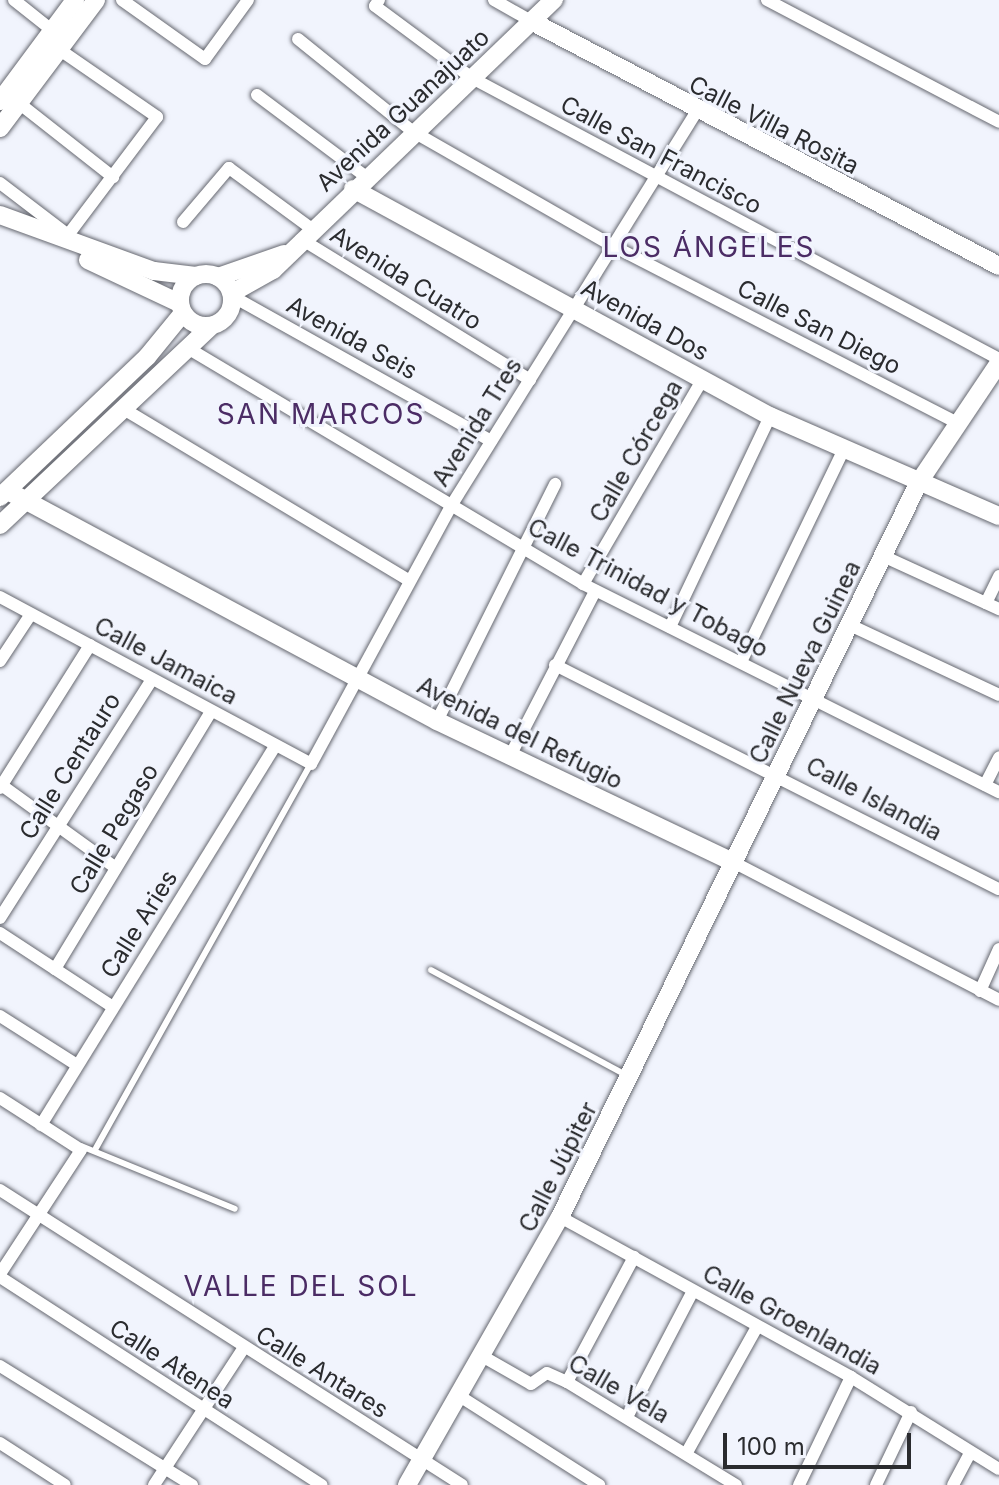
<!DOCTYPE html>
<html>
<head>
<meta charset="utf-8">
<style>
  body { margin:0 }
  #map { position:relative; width:999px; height:1485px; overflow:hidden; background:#f1f4fd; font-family:Inter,sans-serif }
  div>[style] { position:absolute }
  .roads { filter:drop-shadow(0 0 2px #666870) drop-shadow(0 0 2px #666870) }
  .lane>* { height:6px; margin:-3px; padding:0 3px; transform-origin:3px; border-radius:3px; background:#fff }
  .street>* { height:12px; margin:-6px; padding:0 6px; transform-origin:6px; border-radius:6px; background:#fff }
  .secondary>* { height:18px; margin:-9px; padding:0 9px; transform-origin:9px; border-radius:9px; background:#fff }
  .secondary>.ring { margin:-9px; padding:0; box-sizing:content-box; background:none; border:18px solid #fff; border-radius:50% }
  span { translate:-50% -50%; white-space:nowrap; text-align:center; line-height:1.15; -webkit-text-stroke:6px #f1f4fd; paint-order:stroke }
  .street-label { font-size:24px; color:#2a2b2e }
  .quarter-label { font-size:28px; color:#4b2c65; letter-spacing:2px }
  .scale { position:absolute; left:723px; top:1433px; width:188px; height:36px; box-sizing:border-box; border:4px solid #2a2b2e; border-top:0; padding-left:10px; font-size:24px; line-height:28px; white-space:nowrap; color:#2a2b2e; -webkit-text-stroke:6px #f1f4fd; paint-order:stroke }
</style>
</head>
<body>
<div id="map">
  <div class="roads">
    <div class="lane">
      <div style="left:431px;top:970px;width:224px;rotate:28.3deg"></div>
      <div style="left:81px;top:1146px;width:166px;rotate:22.2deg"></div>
      <div style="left:96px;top:1148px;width:440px;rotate:-60.8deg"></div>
    </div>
    <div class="street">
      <div style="left:14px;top:0;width:56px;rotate:38.5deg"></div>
      <div style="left:122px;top:0;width:102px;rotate:35.4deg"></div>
      <div style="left:205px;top:59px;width:73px;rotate:-53.9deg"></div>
      <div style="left:379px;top:0;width:7px;rotate:124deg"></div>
      <div style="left:375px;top:6px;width:121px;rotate:36.6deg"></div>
      <div style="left:472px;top:78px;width:597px;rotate:28.07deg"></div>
      <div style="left:494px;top:0;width:43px;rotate:29.6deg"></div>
      <div style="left:767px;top:0;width:262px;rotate:27.7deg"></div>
      <div style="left:298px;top:39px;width:146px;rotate:38.9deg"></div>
      <div style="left:412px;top:131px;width:232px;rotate:29.8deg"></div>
      <div style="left:613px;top:246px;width:386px;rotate:27.2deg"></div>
      <div style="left:60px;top:50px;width:118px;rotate:34.6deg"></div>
      <div style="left:157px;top:117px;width:148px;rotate:127deg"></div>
      <div style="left:257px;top:95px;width:135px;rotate:36.9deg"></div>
      <div style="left:15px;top:100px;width:125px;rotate:38.2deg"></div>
      <div style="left:0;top:183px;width:84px;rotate:37.3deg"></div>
      <div style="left:183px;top:222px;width:71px;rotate:-49.6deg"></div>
      <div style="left:229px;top:168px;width:103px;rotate:36.3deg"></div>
      <div style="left:301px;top:239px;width:269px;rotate:31.6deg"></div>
      <div style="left:232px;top:296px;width:297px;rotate:29.2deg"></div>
      <div style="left:191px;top:350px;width:457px;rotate:30.8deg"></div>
      <div style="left:583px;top:584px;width:465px;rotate:26.6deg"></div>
      <div style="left:127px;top:411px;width:328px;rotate:31deg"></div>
      <div style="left:883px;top:556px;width:128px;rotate:24.6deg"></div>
      <div style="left:583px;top:584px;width:236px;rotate:-59.7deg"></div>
      <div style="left:0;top:597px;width:353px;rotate:28.2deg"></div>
      <div style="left:311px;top:764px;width:294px;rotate:-61.5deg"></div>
      <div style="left:451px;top:506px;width:463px;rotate:-58.1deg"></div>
      <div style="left:986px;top:603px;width:30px;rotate:-64deg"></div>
      <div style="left:852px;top:626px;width:162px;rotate:25.1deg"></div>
      <div style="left:670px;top:627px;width:233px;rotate:-64.6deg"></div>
      <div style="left:0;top:661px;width:56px;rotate:-56.6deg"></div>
      <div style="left:741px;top:662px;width:234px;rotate:-64.2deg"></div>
      <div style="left:555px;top:665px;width:497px;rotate:26.8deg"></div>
      <div style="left:437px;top:721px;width:265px;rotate:-63.5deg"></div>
      <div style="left:510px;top:756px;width:186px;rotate:-62.7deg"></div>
      <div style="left:0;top:784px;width:143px;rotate:35.9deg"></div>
      <div style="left:985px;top:785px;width:31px;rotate:-63deg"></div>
      <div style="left:0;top:788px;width:169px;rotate:-57.8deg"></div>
      <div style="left:735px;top:863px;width:297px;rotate:27.4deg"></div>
      <div style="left:0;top:918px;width:283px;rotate:-57.5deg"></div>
      <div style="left:0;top:933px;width:135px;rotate:33.2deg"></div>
      <div style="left:55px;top:969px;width:301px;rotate:-58.8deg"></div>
      <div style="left:980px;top:991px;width:46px;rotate:-65.7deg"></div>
      <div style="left:0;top:1016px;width:91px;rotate:32.5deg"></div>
      <div style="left:0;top:1098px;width:96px;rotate:32.7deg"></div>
      <div style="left:81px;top:1150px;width:148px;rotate:123.2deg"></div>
      <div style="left:41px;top:1125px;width:445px;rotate:-58.3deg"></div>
      <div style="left:0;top:1190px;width:548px;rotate:32.56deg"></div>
      <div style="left:560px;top:1217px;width:332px;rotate:28.8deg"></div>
      <div style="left:851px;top:1377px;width:174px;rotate:31.9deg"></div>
      <div style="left:0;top:1277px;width:383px;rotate:32.9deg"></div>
      <div style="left:482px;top:1356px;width:56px;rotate:29.7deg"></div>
      <div style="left:531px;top:1384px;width:19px;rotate:-35deg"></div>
      <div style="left:547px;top:1373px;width:22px;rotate:24deg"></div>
      <div style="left:567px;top:1382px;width:198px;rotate:31.4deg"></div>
      <div style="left:0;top:1366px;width:226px;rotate:31.8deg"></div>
      <div style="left:567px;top:1382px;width:142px;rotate:-61.8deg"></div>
      <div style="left:461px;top:1397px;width:164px;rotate:32.5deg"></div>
      <div style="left:627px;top:1417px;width:142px;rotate:-62.4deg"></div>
      <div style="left:0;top:1443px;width:77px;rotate:32.9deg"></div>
      <div style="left:686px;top:1454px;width:145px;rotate:-60.8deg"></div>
      <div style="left:154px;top:1485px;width:163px;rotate:-56.8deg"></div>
      <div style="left:799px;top:1485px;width:120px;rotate:-64.3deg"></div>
      <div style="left:876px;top:1485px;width:81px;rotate:-64.4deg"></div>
      <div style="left:953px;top:1485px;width:36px;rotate:-62deg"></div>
    </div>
    <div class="secondary">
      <div style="left:531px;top:21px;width:528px;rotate:27.63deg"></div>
      <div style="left:0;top:101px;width:126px;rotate:-53.4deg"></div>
      <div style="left:0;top:128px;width:160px;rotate:-53.1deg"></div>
      <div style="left:353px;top:189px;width:475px;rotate:28.6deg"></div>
      <div style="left:770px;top:416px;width:250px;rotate:23.6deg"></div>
      <div style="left:0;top:215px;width:164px;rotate:20deg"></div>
      <div style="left:154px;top:271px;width:42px;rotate:6.8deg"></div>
      <div style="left:88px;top:260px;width:101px;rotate:25.3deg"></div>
      <div class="ring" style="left:180px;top:274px;width:34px;height:34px"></div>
      <div style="left:218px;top:277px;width:70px;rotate:-19.2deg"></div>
      <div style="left:232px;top:293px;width:47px;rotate:-29.3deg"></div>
      <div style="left:273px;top:270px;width:390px;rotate:-43.9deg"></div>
      <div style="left:8px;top:491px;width:487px;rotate:28.2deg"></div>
      <div style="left:437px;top:721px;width:330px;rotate:25.5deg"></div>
      <div style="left:0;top:497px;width:203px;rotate:-43.6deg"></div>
      <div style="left:147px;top:357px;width:57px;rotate:-50.7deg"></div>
      <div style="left:0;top:525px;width:290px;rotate:-43.3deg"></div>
      <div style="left:407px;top:1485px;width:309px;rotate:-60.3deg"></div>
      <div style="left:560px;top:1217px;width:818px;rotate:-63.97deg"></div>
      <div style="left:919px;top:482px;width:143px;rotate:-56.1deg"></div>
    </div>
  </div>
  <div class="street-label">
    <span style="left:403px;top:110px;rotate:-43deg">Avenida Guanajuato</span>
    <span style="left:774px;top:125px;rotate:27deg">Calle Villa Rosita</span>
    <span style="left:661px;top:155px;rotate:28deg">Calle San Francisco</span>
    <span style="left:406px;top:278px;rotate:32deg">Avenida Cuatro</span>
    <span style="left:645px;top:320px;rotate:29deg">Avenida Dos</span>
    <span style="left:819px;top:327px;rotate:27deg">Calle San Diego</span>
    <span style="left:352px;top:338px;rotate:29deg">Avenida Seis</span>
    <span style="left:477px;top:422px;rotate:-58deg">Avenida Tres</span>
    <span style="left:636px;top:451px;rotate:-60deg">Calle Córcega</span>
    <span style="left:648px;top:588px;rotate:28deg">Calle Trinidad y Tobago</span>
    <span style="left:166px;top:661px;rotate:28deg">Calle Jamaica</span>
    <span style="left:805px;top:662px;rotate:-64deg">Calle Nueva Guinea</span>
    <span style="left:520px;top:733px;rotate:26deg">Avenida del Refugio</span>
    <span style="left:70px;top:766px;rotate:-58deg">Calle Centauro</span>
    <span style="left:874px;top:799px;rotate:28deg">Calle Islandia</span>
    <span style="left:114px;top:829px;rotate:-59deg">Calle Pegaso</span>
    <span style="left:139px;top:924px;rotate:-58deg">Calle Aries</span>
    <span style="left:558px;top:1167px;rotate:-63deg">Calle Júpiter</span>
    <span style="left:792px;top:1320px;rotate:29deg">Calle Groenlandia</span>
    <span style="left:172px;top:1364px;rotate:33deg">Calle Atenea</span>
    <span style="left:322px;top:1372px;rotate:32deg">Calle Antares</span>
    <span style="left:619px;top:1389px;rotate:30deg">Calle Vela</span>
  </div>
  <div class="quarter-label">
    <span style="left:709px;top:247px">LOS ÁNGELES</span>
    <span style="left:321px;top:414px">SAN MARCOS</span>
    <span style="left:301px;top:1286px">VALLE DEL SOL</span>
  </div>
  <div class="scale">100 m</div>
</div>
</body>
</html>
